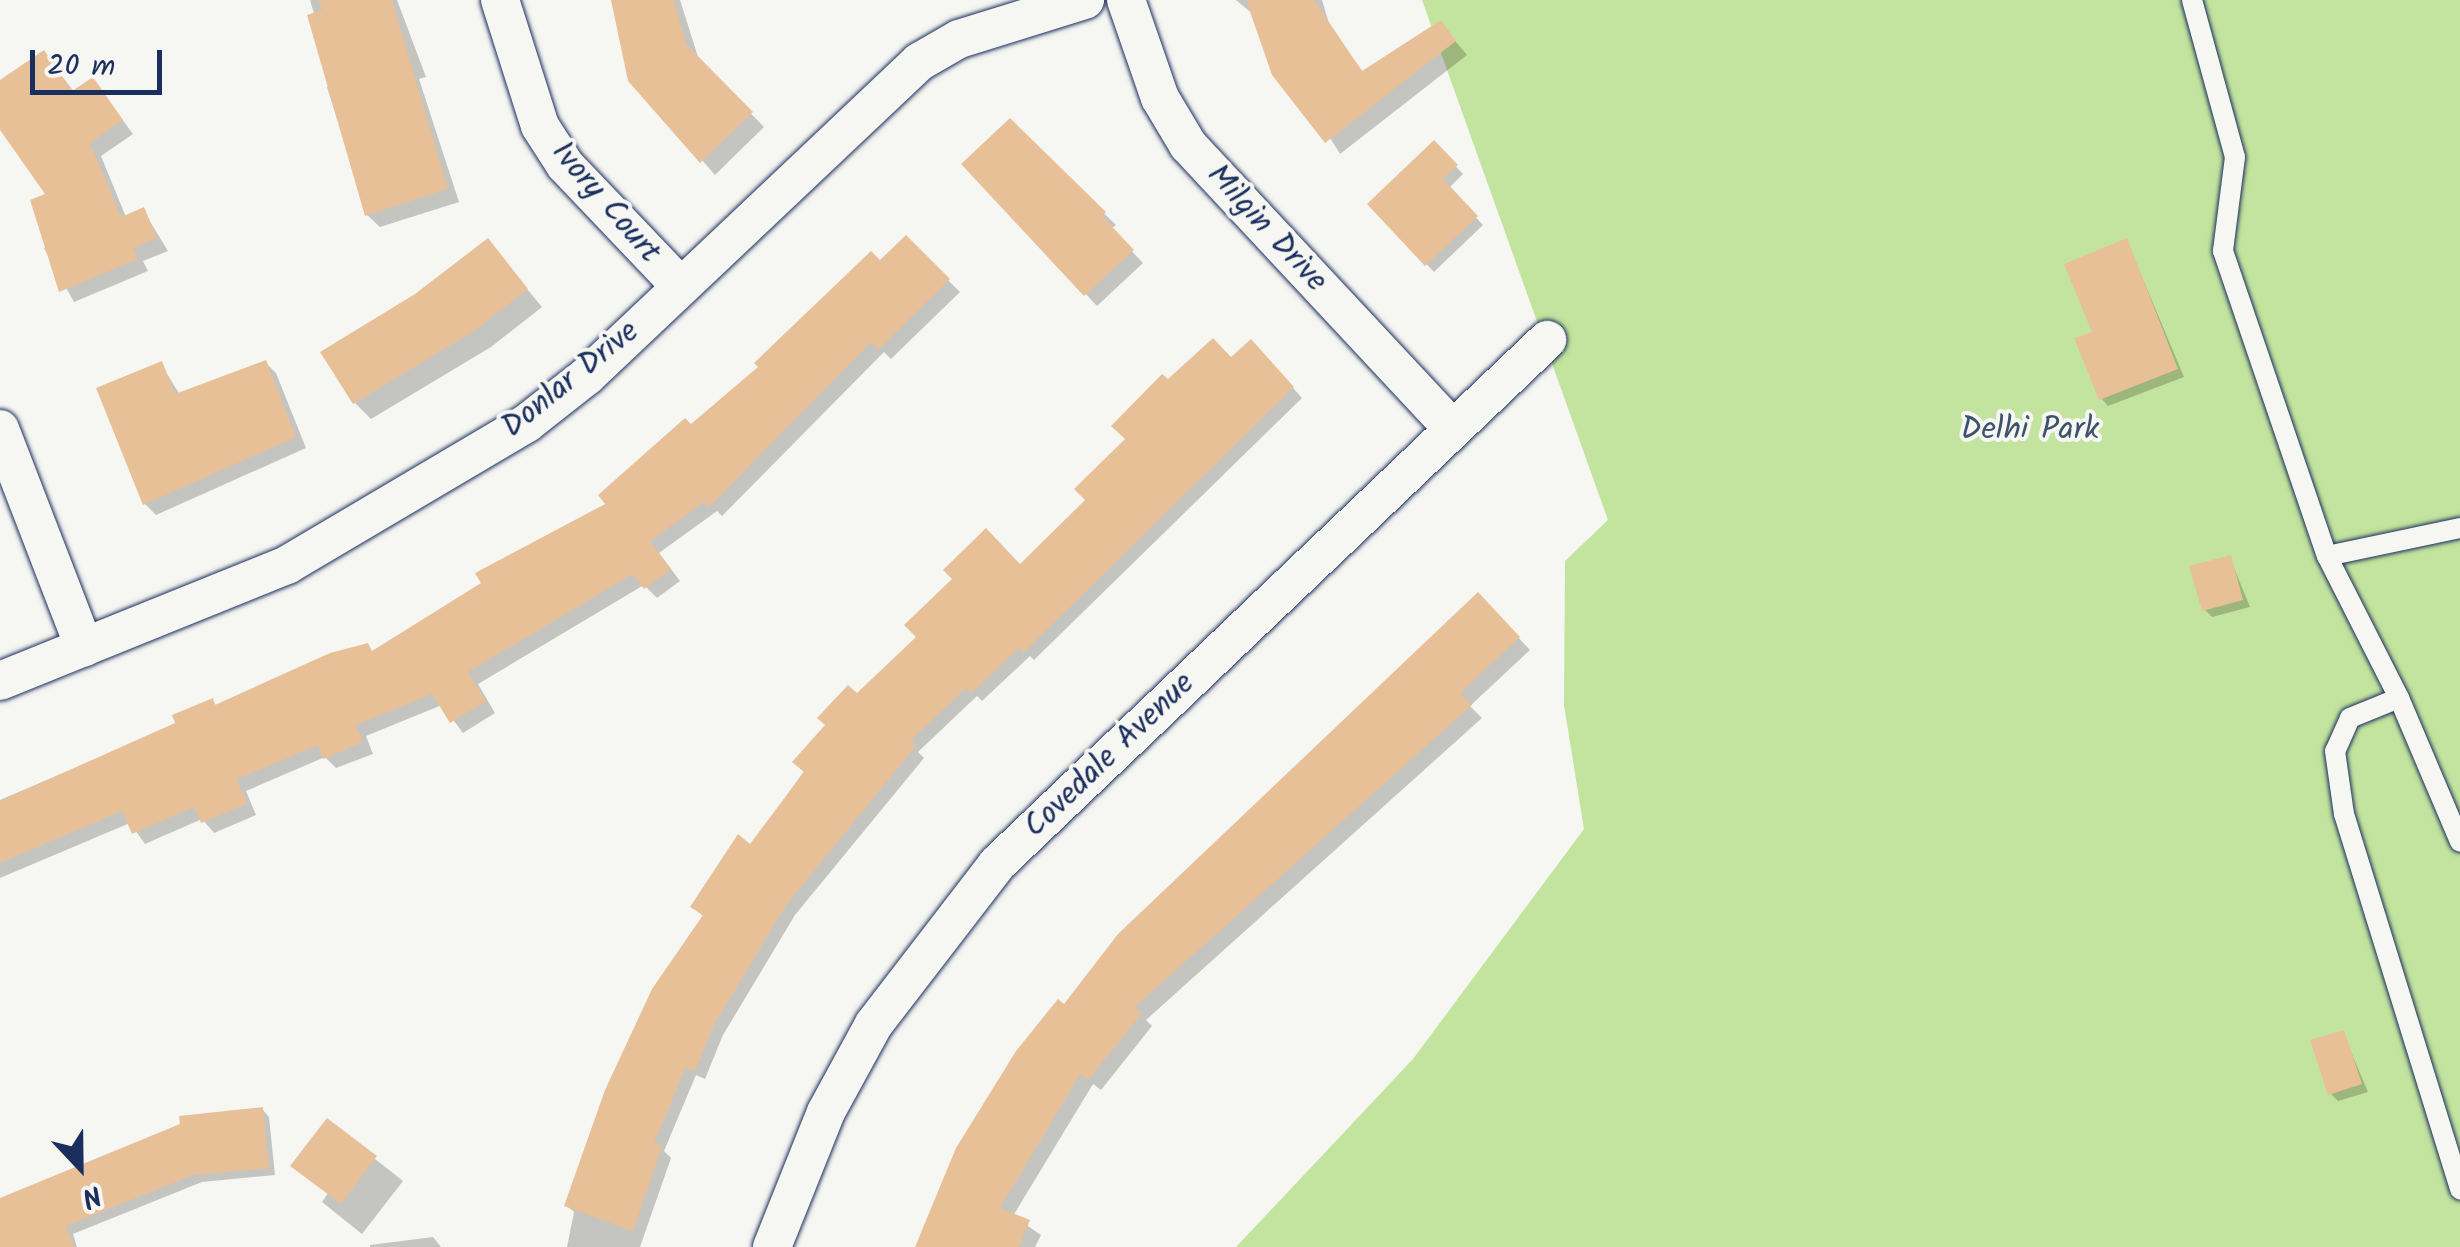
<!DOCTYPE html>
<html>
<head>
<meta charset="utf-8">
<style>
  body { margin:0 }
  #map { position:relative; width:2460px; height:1247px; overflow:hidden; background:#f6f6f2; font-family:Kalam,sans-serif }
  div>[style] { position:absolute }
  .green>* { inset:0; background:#c3e49e }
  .shadow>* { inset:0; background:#0003 }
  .building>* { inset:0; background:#e8c098 }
  .roads { filter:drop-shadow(0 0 2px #1b2f5e) drop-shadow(0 0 2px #1b2f5e) }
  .lane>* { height:20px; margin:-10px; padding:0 10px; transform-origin:10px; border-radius:10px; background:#f6f6f2 }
  .street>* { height:38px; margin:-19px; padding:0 19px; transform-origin:19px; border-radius:19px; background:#f6f6f2 }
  span { translate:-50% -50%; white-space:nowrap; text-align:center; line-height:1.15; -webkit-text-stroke:8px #f6f6f2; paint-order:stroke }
  .street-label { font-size:32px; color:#1b2f5e }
  .park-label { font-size:32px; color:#3d536b }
  .north { position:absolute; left:30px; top:1117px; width:100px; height:100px; -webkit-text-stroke:8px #f6f6f2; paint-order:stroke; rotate:158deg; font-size:28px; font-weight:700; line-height:40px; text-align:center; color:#1b2f5e }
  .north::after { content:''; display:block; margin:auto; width:35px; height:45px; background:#1b2f5e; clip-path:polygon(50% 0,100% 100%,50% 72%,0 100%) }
  .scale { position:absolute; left:30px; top:50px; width:132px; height:45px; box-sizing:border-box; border:5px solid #1b2f5e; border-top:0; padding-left:12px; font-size:30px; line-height:35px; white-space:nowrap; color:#1b2f5e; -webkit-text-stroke:8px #f6f6f2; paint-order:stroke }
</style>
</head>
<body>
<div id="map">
  <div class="green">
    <div style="clip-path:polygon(1422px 0,2460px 0,2460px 1247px,1236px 1247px,1413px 1059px,1584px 829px,1564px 705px,1565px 561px,1608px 520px)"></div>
  </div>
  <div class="shadow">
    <div style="clip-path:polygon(310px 0,397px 0,426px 77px,419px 79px,459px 202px,380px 227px,367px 215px,327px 87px,335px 85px)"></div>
    <div style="clip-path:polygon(613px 0,680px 0,699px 60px,764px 127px,715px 175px,631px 79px)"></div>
    <div style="clip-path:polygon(1236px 0,1322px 0,1331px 30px,1364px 73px,1440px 23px,1467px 55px,1340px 154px,1254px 15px)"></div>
    <div style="clip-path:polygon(44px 53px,75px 93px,93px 80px,133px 134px,101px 156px,126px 217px,143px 210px,168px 251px,143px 261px,148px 271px,74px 302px,44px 248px,51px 245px,48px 195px,0 125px,0 83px)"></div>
    <div style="clip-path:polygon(1010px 122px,1116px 225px,1111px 229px,1143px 263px,1097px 306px,965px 164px)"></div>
    <div style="clip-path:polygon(1434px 144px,1463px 174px,1449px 188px,1483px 225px,1434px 272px,1370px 205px)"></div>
    <div style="clip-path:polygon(906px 239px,960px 292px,891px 359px,884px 352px,722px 516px,717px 511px,659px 553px,680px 581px,657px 598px,644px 585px,478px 684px,495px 713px,463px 733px,442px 705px,366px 736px,373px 754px,336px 768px,325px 757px,246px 791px,256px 815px,214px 833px,202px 819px,145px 844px,130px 823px,0 878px,0 800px,178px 724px,212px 701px,217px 706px,367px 645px,374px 653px,608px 505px)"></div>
    <div style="clip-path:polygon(2127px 241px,2184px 377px,2108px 406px,2101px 398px,2095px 333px)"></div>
    <div style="clip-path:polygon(488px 242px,542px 307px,491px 347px,371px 419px,355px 403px,417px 296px)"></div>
    <div style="clip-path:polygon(1261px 352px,1302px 398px,1034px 660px,1030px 656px,982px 701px,977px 696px,918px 752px,924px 758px,795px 915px,723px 1035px,705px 1079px,696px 1075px,664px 1151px,671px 1158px,640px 1247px,567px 1247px,574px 1212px,567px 1206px,704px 917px,693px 907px,750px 847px,857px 697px,1020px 567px,1089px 500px,1168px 383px)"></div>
    <div style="clip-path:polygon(265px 362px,276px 373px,306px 448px,156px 515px,145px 504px,161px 364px,180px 395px)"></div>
    <div style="clip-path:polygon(2230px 558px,2250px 607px,2212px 617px,2204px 609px)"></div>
    <div style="clip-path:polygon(1490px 607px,1530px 650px,1470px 706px,1482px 718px,1146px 1020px,1152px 1026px,1101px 1090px,1093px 1084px,1013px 1216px,1041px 1235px,1035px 1247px,918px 1247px,1064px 1008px)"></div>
    <div style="clip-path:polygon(2343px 1033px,2368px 1092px,2338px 1101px,2330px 1093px)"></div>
    <div style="clip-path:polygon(262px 1109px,269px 1117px,275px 1175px,202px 1182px,73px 1234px,77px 1247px,0 1247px,0 1200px)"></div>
    <div style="clip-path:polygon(327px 1121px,403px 1181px,362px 1234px,322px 1202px,328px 1193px)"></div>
    <div style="clip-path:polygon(433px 1237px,441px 1247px,370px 1247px,370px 1245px)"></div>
  </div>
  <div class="building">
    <div style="clip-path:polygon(319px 0,392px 0,448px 189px,365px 216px,307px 15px,322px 10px)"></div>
    <div style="clip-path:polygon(611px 0,674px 0,686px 44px,753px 112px,700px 163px,628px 81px)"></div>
    <div style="clip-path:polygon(1246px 0,1314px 0,1362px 71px,1441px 20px,1456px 41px,1325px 143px,1272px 75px)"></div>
    <div style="clip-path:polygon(44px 50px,72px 91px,93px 77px,123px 120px,90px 143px,121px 217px,144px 207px,157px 238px,133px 248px,138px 259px,59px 292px,30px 200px,45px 194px,0 130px,0 80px)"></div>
    <div style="clip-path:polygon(1010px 118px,1106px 212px,1102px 216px,1134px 250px,1084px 296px,961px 164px)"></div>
    <div style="clip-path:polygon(1434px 140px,1458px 165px,1443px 179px,1478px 216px,1425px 266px,1367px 204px)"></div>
    <div style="clip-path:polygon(906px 235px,950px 279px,878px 350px,871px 342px,709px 507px,704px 502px,650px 541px,671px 569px,644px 589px,633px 574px,468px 672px,486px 701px,450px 723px,432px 694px,356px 725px,363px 742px,323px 759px,318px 745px,237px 779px,247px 804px,201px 823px,194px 807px,132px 834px,122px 811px,0 863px,0 801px,175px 723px,172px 715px,213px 698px,215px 705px,330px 653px,368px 643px,372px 651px,481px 583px,475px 573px,605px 504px,598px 495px,685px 418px,691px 424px,758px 367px,754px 363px,871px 251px,880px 260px)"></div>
    <div style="clip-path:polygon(488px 238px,528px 289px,474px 331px,353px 404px,320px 352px,415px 294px)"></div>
    <div style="clip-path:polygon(2127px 238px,2178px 369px,2099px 400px,2074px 338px,2092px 332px,2064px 264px)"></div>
    <div style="clip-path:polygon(1213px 338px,1231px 357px,1251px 339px,1294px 387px,1023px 653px,1019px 648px,971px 693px,966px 688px,910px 741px,916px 746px,786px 905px,714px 1025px,695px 1071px,686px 1067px,654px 1143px,662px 1146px,633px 1231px,564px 1206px,605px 1090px,652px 989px,703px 915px,690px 907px,738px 834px,750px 844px,804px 772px,792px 762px,825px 725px,817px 718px,848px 685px,857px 693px,916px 637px,904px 625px,952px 579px,943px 570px,986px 528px,1020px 564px,1085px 500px,1074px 489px,1125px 439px,1111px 426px,1162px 374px,1168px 379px)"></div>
    <div style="clip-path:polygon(266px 360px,296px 437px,143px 505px,96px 388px,162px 361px,175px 394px)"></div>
    <div style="clip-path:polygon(2231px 555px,2243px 600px,2202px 611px,2189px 566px)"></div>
    <div style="clip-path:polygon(1478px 592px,1520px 637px,1460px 693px,1472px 705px,1135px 1007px,1142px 1013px,1088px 1080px,1080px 1074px,1000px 1208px,1030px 1220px,1019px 1247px,915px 1247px,956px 1148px,1016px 1051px,1058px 999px,1064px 1004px,1118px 934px)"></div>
    <div style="clip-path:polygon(2344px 1030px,2362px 1084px,2328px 1095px,2310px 1040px)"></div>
    <div style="clip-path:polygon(263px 1107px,269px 1168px,193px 1175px,66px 1226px,74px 1247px,0 1247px,0 1198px,180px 1124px,179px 1116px)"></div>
    <div style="clip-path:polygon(327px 1118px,377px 1156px,341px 1204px,290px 1166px)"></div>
  </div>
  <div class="roads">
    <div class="lane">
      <div style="left:2192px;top:0;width:163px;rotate:74.7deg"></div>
      <div style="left:2235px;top:157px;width:95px;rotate:97.3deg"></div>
      <div style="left:2223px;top:251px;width:322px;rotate:71.2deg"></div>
      <div style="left:2327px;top:556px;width:159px;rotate:63.1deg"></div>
      <div style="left:2399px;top:698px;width:156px;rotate:67deg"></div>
      <div style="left:2327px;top:556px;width:136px;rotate:-11.9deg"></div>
      <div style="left:2399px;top:698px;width:53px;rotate:157.8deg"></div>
      <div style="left:2350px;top:718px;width:36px;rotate:114deg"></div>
      <div style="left:2335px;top:751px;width:64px;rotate:81.9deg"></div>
      <div style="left:2344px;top:814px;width:393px;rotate:72.8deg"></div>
    </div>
    <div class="street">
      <div style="left:500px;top:0;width:132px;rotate:72.4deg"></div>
      <div style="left:540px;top:126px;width:46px;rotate:57.3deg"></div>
      <div style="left:565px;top:165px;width:168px;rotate:46.4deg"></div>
      <div style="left:1126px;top:0;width:104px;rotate:70.9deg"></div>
      <div style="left:1160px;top:98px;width:55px;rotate:59.2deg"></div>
      <div style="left:1188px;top:145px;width:388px;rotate:47deg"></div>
      <div style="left:0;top:429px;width:234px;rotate:68.9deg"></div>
      <div style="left:0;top:681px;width:310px;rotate:-22deg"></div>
      <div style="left:287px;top:565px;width:279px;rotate:-30.6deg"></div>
      <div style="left:527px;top:423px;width:76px;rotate:-38.1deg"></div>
      <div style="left:587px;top:376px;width:457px;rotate:-43.4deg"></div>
      <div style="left:919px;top:62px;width:46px;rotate:-29.9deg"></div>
      <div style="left:959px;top:39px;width:132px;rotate:-17.2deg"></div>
      <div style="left:772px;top:1247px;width:145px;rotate:-68.2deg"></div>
      <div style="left:826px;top:1112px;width:100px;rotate:-61.4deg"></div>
      <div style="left:874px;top:1024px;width:202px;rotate:-52.4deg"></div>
      <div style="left:997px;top:864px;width:760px;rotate:-43.61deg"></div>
    </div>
  </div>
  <div class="street-label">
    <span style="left:605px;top:203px;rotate:49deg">Ivory Court</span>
    <span style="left:1266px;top:229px;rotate:47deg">Milgin Drive</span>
    <span style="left:571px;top:380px;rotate:-39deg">Donlar Drive</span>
    <span style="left:1110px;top:756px;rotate:-44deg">Covedale Avenue</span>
  </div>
  <div class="park-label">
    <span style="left:2030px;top:430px">Delhi Park</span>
  </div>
  <div class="north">N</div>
  <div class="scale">20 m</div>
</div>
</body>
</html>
